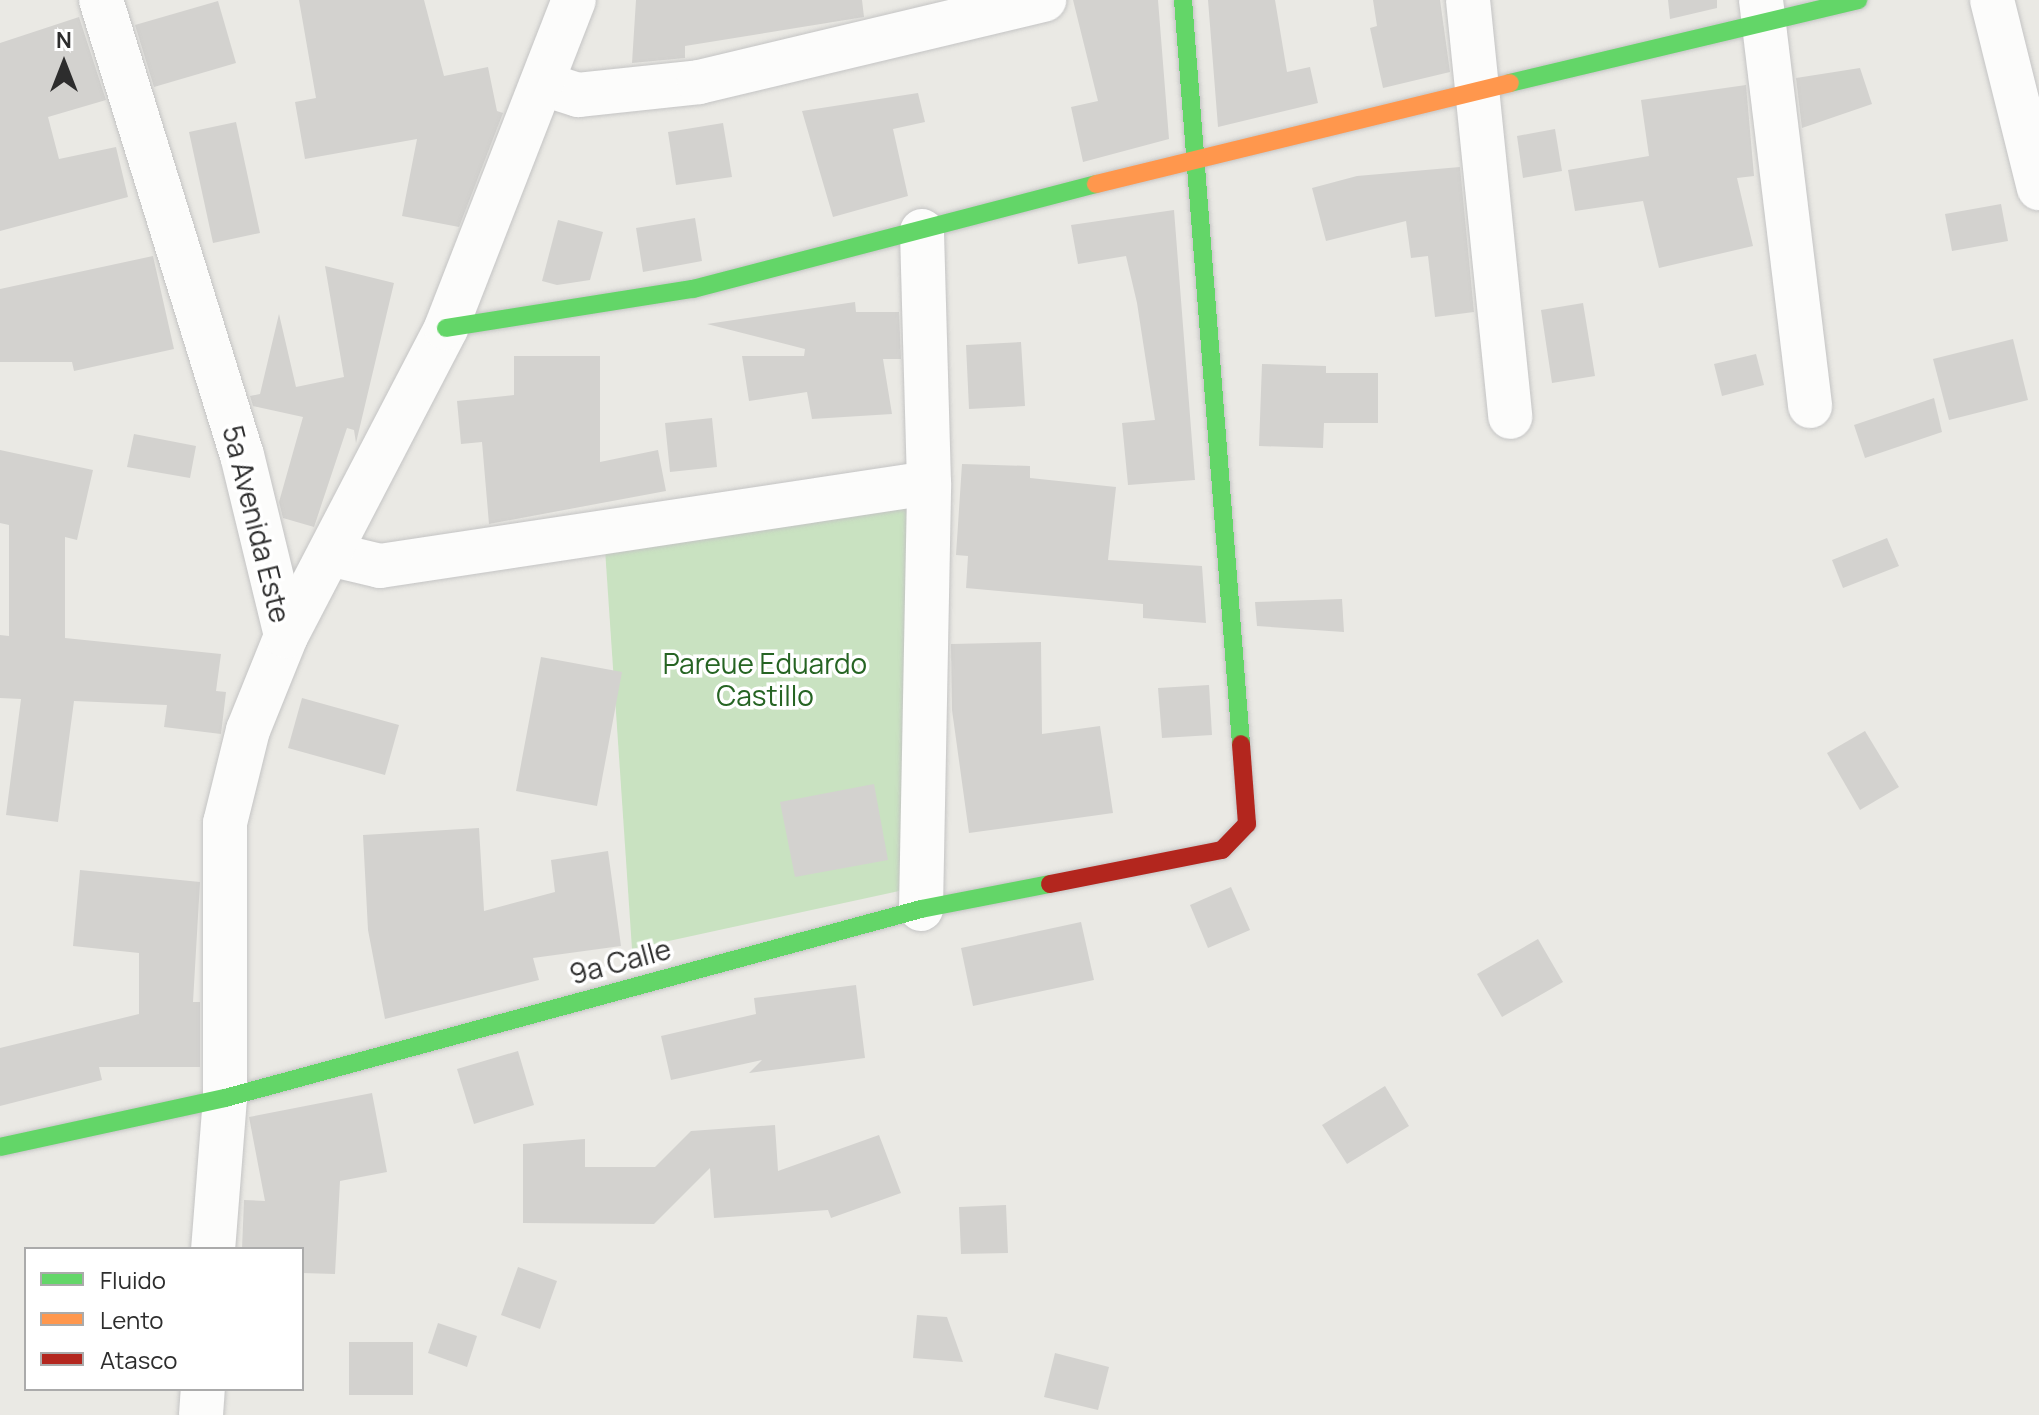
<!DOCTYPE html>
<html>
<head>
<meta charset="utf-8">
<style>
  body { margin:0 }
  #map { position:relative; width:2039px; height:1415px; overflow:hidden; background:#eae9e4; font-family:Manrope,sans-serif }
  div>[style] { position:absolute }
  .green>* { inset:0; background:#c9e2c1 }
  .building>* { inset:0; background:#d3d2cf }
  .roads { filter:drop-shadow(0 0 2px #c4c4c4) drop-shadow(0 0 2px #c4c4c4) }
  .street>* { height:44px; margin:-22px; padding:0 22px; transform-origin:22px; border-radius:22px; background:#fcfcfb }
  .fast>* { height:18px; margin:-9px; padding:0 9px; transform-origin:9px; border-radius:9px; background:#63d668 }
  .slow>* { height:18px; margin:-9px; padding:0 9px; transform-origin:9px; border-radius:9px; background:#ff974d }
  .jam>* { height:18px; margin:-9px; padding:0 9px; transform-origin:9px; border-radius:9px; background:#b3261e }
  span { translate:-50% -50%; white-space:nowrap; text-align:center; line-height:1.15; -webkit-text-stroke:7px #fff; paint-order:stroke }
  .street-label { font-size:28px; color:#2d2d2d }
  .park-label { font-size:28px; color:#266423 }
  .legend { position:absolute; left:24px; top:1247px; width:280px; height:144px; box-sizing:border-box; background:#fff; border:2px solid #ababab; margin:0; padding:10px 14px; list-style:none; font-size:24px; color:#2d2d2d }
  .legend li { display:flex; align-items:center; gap:16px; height:40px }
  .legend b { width:40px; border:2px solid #ababab }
  .north { position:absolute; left:24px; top:24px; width:80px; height:80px; -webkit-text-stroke:6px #fff; paint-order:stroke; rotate:0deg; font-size:22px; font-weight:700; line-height:32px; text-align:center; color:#2d2d2d }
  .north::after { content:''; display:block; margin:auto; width:28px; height:36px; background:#2d2d2d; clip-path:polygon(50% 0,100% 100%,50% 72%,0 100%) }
</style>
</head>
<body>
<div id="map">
  <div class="green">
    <div style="clip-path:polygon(918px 500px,913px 888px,632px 949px,605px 549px)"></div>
  </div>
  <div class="building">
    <div style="clip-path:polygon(299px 0,424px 0,444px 76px,488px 67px,497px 111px,503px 113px,459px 227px,402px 216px,417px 139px,305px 159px,295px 102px,316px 98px)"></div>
    <div style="clip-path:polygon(636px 0,862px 0,864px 17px,685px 46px,685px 58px,632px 63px)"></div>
    <div style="clip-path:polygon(1073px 0,1158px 0,1169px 139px,1083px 162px,1071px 107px,1098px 101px)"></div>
    <div style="clip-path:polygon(1208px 0,1275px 0,1287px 72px,1310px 67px,1318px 103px,1218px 127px)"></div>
    <div style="clip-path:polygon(1373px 0,1440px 0,1450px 72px,1383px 88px,1370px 28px,1377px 26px)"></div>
    <div style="clip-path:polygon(1668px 0,1717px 0,1717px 8px,1670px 19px)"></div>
    <div style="clip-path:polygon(218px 1px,236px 63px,154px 87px,135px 25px)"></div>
    <div style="clip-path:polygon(79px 17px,106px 100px,48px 117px,59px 159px,116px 147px,128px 197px,0 231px,0 43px)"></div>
    <div style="clip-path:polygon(1860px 68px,1872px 104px,1802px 128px,1796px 78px)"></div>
    <div style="clip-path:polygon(1746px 85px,1754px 176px,1737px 178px,1753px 246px,1659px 268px,1643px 201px,1575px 211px,1568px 170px,1649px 156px,1641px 100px)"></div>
    <div style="clip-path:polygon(918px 93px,925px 122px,893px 129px,908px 196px,833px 217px,802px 111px)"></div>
    <div style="clip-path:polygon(236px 122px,260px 233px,213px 243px,189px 132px)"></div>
    <div style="clip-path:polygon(723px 123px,732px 177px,676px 185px,668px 132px)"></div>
    <div style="clip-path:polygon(1555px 129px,1562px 171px,1523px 178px,1517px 136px)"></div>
    <div style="clip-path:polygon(1460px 167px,1474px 312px,1435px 317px,1428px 256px,1411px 258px,1406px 221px,1326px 241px,1312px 188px,1357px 176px)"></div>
    <div style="clip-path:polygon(2001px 204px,2008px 241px,1952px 251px,1945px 214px)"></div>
    <div style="clip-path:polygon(1174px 210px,1195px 480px,1128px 485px,1122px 423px,1155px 420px,1137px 303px,1126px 256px,1078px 264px,1071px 225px)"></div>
    <div style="clip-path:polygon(695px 218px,702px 261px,643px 272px,636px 228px)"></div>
    <div style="clip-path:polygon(558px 220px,603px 232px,590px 280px,557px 285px,542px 281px)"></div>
    <div style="clip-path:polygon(153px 256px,174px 349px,74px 371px,72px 362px,0 362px,0 289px)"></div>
    <div style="clip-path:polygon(325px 266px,394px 283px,356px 443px,354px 430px,347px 428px,314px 527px,283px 518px,279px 502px,303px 417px,253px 406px,250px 396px,260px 394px,279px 314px,296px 387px,344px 377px)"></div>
    <div style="clip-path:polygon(855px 302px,856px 312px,899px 312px,901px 359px,883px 359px,892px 414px,812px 419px,807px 392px,749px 401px,742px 356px,804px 356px,805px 349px,707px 324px)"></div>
    <div style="clip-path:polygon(1583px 303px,1595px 376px,1552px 383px,1541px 310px)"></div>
    <div style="clip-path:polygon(2013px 339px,2028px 400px,1949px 420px,1933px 359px)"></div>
    <div style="clip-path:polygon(1021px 342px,1025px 406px,969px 409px,966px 345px)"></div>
    <div style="clip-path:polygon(1756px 354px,1764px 385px,1722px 396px,1714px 364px)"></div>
    <div style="clip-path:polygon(514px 356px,600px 356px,600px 462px,658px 450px,666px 491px,489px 524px,482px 442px,461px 444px,457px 401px,514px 395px)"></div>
    <div style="clip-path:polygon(1262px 364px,1326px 366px,1326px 373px,1378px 373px,1378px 423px,1324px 423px,1323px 448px,1259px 446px)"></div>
    <div style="clip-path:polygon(1934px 398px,1942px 432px,1865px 458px,1854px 425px)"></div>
    <div style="clip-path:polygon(712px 418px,717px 467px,670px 472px,665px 423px)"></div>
    <div style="clip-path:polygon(134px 434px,196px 446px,190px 478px,127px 467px)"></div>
    <div style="clip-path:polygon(0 450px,93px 470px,77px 540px,65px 537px,65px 638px,221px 654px,216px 691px,226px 692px,221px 734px,164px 727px,167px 705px,74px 701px,58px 822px,6px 815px,21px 699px,0 698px,0 635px,9px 636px,9px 525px,0 523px)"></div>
    <div style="clip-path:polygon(962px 464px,1030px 466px,1030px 478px,1116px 487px,1108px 560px,1202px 566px,1206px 623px,1143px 618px,1143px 604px,966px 588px,968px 556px,956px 555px)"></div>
    <div style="clip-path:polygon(1887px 538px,1899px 566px,1843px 588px,1832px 560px)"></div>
    <div style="clip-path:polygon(1342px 599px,1344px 632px,1257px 626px,1255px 602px)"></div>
    <div style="clip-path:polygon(1041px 642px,1042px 734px,1100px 726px,1113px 813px,969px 833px,952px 710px,951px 644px)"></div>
    <div style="clip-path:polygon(541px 657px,622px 672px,597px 806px,516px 791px)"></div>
    <div style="clip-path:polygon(1209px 685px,1212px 735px,1162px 738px,1158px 688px)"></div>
    <div style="clip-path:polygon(302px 698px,399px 725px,385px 775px,288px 748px)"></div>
    <div style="clip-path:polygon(1865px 731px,1899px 787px,1860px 810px,1827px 753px)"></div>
    <div style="clip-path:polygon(874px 784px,888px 860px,795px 877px,780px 802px)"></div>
    <div style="clip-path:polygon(479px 828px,484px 911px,555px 892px,551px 860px,608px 851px,621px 946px,533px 958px,539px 980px,385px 1019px,368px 930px,363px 835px)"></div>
    <div style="clip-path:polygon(80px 870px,200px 882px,193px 1002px,200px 1002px,200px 1067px,99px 1067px,102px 1080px,0 1106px,0 1048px,139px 1014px,139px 953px,73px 946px)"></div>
    <div style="clip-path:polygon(1231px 887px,1250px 930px,1208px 948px,1190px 905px)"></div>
    <div style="clip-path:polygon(1081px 922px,1094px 980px,973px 1006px,961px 948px)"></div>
    <div style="clip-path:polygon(1538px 939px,1563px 982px,1502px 1017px,1477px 974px)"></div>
    <div style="clip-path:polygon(856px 985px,865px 1058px,749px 1073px,762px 1060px,671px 1080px,661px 1036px,756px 1014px,754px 998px)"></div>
    <div style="clip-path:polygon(518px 1051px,534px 1105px,474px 1124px,457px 1069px)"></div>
    <div style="clip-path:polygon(1385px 1086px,1409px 1126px,1347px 1164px,1322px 1125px)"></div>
    <div style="clip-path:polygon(372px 1093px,387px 1172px,340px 1181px,335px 1274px,302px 1273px,302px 1249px,242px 1249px,244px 1200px,265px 1201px,249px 1117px)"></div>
    <div style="clip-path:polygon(775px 1125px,778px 1171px,879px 1135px,901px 1193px,831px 1218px,828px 1210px,714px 1218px,710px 1168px,654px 1224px,523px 1223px,523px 1144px,585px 1139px,585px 1167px,655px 1167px,691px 1131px)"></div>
    <div style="clip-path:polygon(1006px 1205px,1008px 1253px,961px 1254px,959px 1207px)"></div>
    <div style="clip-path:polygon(518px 1267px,557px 1281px,540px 1329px,501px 1315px)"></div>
    <div style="clip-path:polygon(917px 1315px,947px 1317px,963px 1362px,913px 1358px)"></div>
    <div style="clip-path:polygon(438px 1323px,477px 1336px,467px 1367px,428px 1353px)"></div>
    <div style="clip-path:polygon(349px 1342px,413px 1342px,413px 1395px,349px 1395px)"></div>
    <div style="clip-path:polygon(1055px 1353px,1109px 1367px,1098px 1410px,1044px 1397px)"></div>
  </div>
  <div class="roads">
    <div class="street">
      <div style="left:101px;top:0;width:476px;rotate:72.8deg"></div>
      <div style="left:242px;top:455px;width:186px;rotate:76.3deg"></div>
      <div style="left:286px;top:636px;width:101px;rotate:112deg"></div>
      <div style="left:248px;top:730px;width:96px;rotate:103.9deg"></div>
      <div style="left:225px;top:823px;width:275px;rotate:90deg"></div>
      <div style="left:225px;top:1098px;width:151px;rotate:94.5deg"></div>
      <div style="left:1468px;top:0;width:419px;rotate:84.2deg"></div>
      <div style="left:1761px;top:0;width:409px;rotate:83.1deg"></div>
      <div style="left:1992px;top:0;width:194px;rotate:76deg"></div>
      <div style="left:544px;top:84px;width:36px;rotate:18deg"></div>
      <div style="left:578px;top:95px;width:122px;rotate:-6.1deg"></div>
      <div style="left:699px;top:82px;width:355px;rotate:-13.4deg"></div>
      <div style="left:330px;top:554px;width:51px;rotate:13.5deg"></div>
      <div style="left:380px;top:566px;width:555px;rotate:-8.6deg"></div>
      <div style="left:286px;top:636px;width:347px;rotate:-62.5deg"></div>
      <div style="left:446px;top:328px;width:352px;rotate:-68.7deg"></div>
      <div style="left:921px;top:909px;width:426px;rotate:-88.9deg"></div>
      <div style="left:929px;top:483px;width:252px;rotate:-91.6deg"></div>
      <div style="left:201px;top:1415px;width:26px;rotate:-86deg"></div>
    </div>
    <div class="fast">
      <div style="left:1183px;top:0;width:746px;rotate:85.54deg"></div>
      <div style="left:1510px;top:83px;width:358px;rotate:-13.4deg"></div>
      <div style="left:446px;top:328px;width:250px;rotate:-9deg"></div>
      <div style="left:693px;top:289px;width:416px;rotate:-14.6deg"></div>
      <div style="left:0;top:1147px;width:230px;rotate:-12.3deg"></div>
      <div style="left:225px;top:1098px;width:721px;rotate:-15.19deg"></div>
      <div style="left:921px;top:909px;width:131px;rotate:-11deg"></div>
    </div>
    <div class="slow">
      <div style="left:1096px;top:184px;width:426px;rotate:-13.7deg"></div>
    </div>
    <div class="jam">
      <div style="left:1050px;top:884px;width:175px;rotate:-11.2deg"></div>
      <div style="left:1222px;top:850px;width:36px;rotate:-46deg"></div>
      <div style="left:1247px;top:824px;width:80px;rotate:-94.3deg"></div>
    </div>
  </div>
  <div class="street-label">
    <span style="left:257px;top:524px;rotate:76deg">5a Avenida Este</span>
    <span style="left:620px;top:961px;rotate:-15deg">9a Calle</span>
  </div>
  <div class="park-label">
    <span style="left:765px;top:679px">Pareue Eduardo<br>Castillo</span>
  </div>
  <ul class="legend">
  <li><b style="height:10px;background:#63d668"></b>Fluido</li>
  <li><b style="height:10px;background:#ff974d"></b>Lento</li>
  <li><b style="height:10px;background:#b3261e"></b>Atasco</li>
  </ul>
  <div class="north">N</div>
</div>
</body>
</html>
